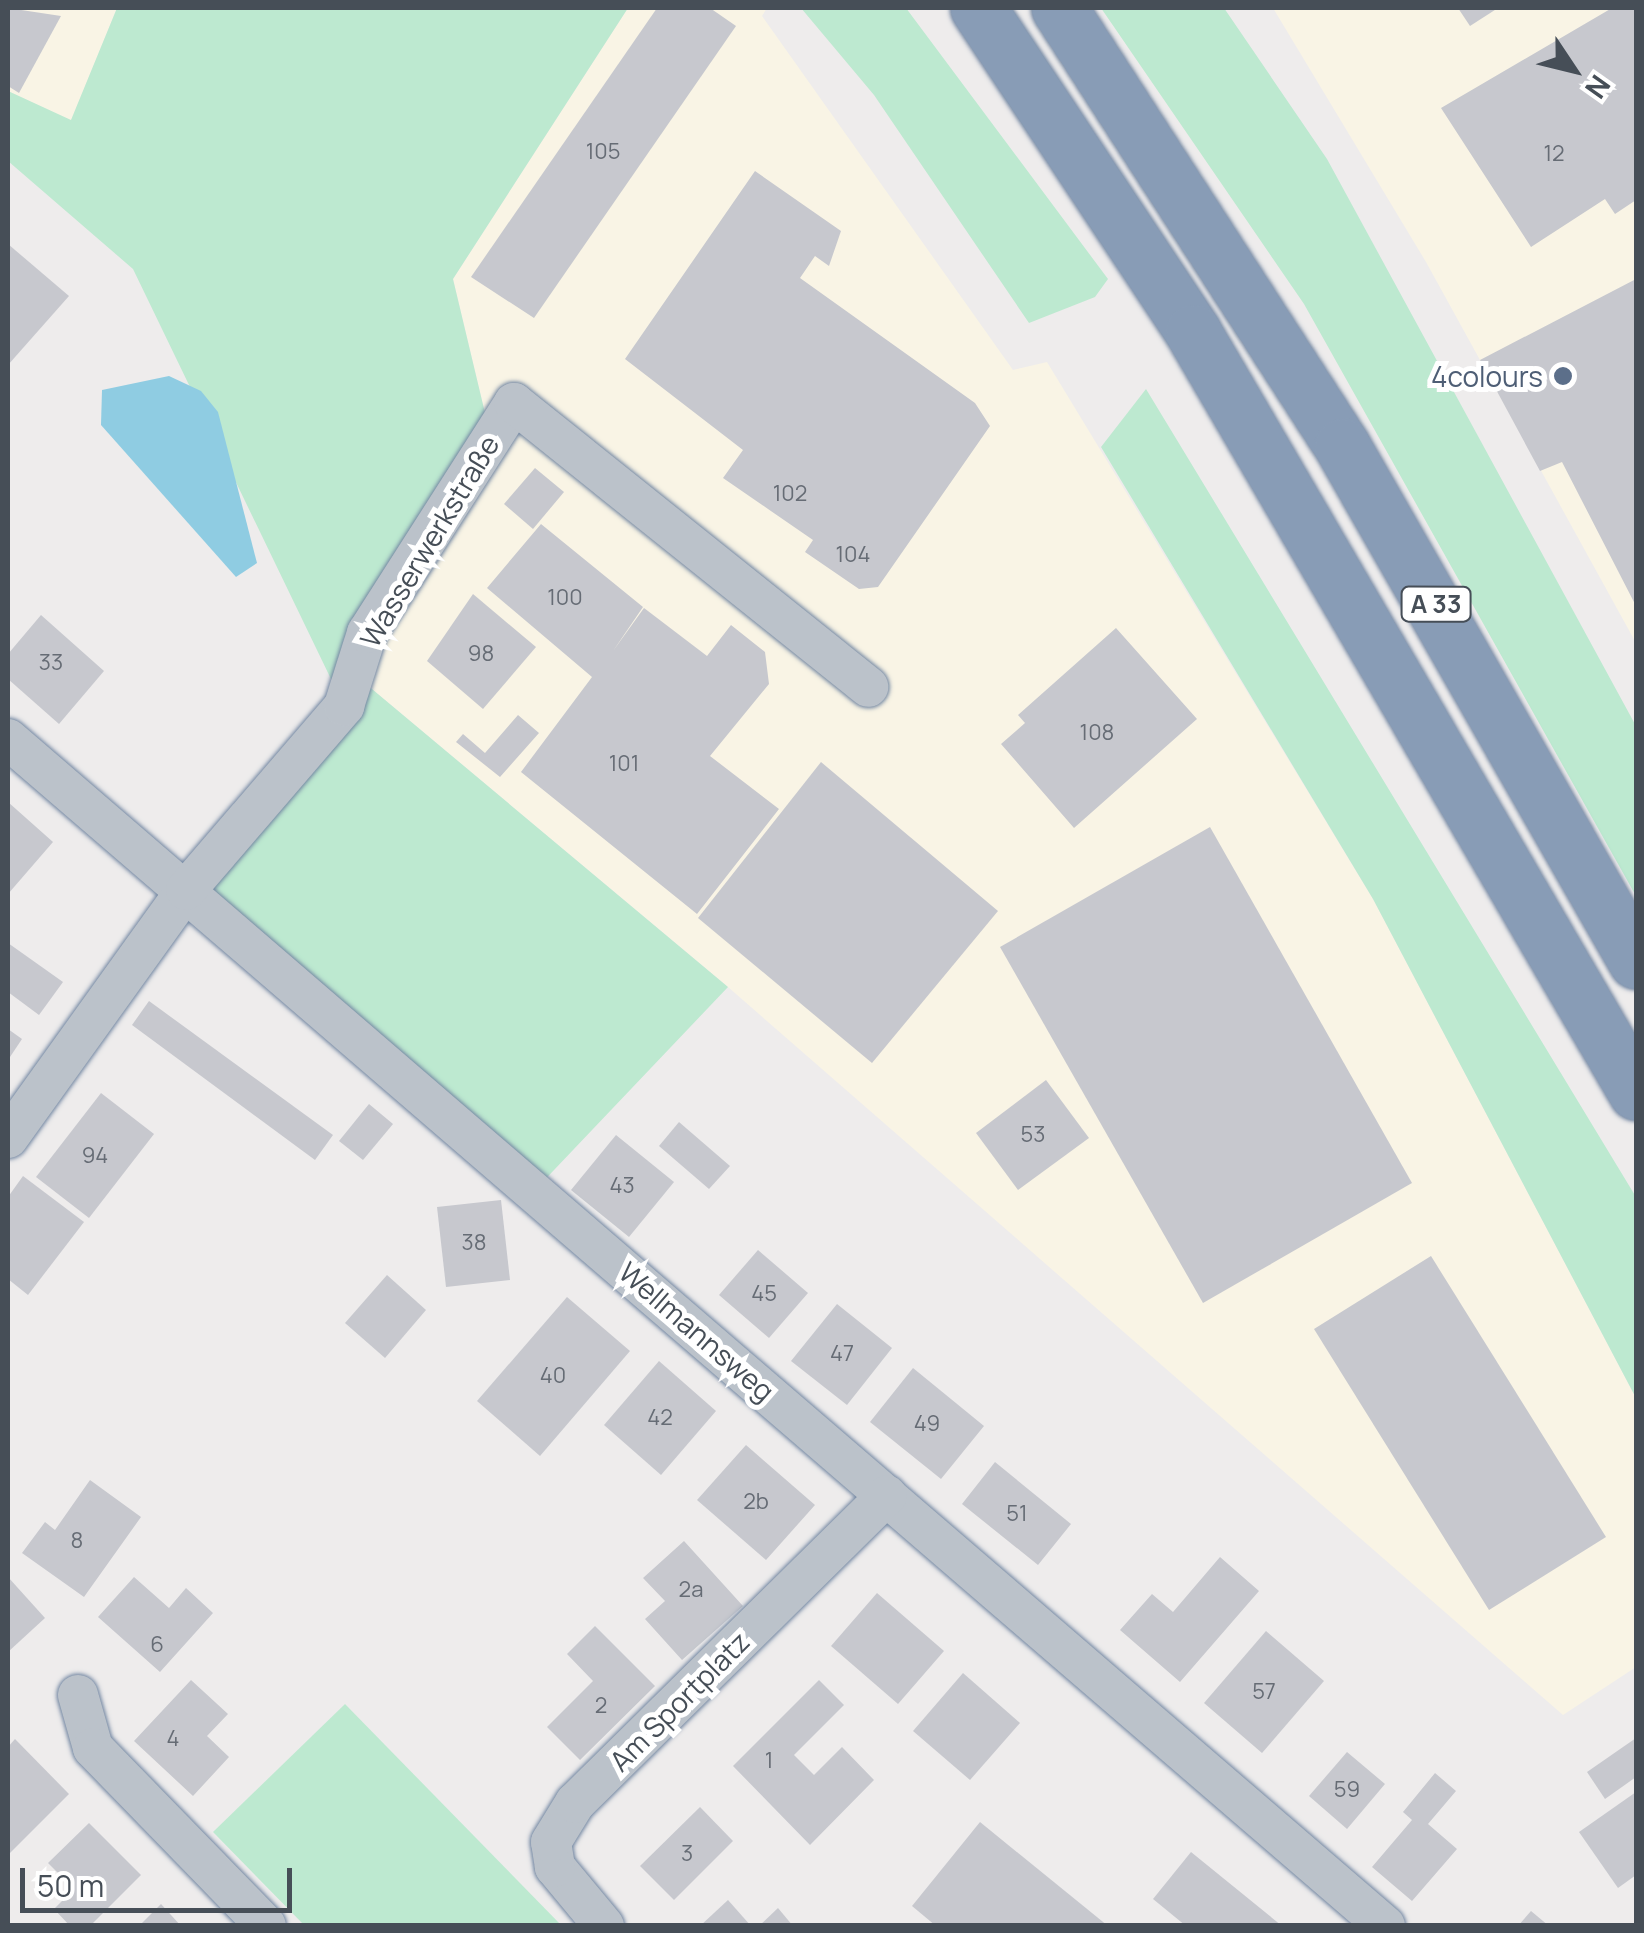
<!DOCTYPE html>
<html>
<head>
<meta charset="utf-8">
<style>
  body { margin:0 }
  #map { position:relative; width:1644px; height:1933px; overflow:hidden; background:#eeecec; font-family:Manrope,sans-serif }
  div>[style] { position:absolute }
  .commercial>* { inset:0; background:#f9f4e5 }
  .green>* { inset:0; background:#bde9d0 }
  .water>* { inset:0; background:#8fcce2 }
  .building>* { inset:0; background:#c7c8ce }
  .roads { filter:drop-shadow(0 0 2px #7387a2) drop-shadow(0 0 2px #7387a2) }
  .minor>* { height:40px; margin:-20px; padding:0 20px; transform-origin:20px; border-radius:20px; background:#bbc2ca }
  .motorway>* { height:55px; margin:-27.5px; padding:0 27.5px; transform-origin:27.5px; border-radius:27.5px; background:#889cb6 }
  .dots>* { width:28px; height:28px; translate:-50% -50%; box-sizing:border-box; border:5px solid #fff; border-radius:50% }
  span { translate:-50% -50%; white-space:nowrap; text-align:center; line-height:1.15; -webkit-text-stroke:10px #fff; paint-order:stroke }
  .number-label { font-size:22px; color:#666c75 }
  .number-label span { -webkit-text-stroke-width:0 }
  .shield-label span { padding:2px 8px; background:#fff; border:2px solid; border-radius:8px; -webkit-text-stroke-width:0 }
  .shield-label { font-size:25px; color:#464e57; font-weight:700 }
  .service-label { font-size:28px; color:#4e5e75 }
  .right { translate:-100% -50%; text-align:right }
  .street-label { font-size:28px; color:#464e57 }
  .frame { position:absolute; inset:0; border:10px solid #464e57; pointer-events:none }
  .north { position:absolute; left:1524px; top:20px; width:100px; height:100px; -webkit-text-stroke:8px #fff; paint-order:stroke; rotate:125deg; font-size:28px; font-weight:700; line-height:40px; text-align:center; color:#464e57 }
  .north::after { content:''; display:block; margin:auto; width:35px; height:45px; background:#464e57; clip-path:polygon(50% 0,100% 100%,50% 72%,0 100%) }
  .scale { position:absolute; left:20px; top:1868px; width:272px; height:45px; box-sizing:border-box; border:5px solid #464e57; border-top:0; padding-left:12px; font-size:30px; line-height:35px; white-space:nowrap; color:#464e57; -webkit-text-stroke:8px #fff; paint-order:stroke }
</style>
</head>
<body>
<div id="map">
  <div class="commercial">
    <div style="clip-path:polygon(8px 8px,117px 8px,71px 121px,8px 91px)"></div>
    <div style="clip-path:polygon(628px 8px,767px 8px,762px 16px,1013px 370px,1047px 362px,1373px 899px,1636px 1398px,1636px 1667px,1563px 1715px,728px 987px,354px 674px,485px 413px,453px 279px)"></div>
    <div style="clip-path:polygon(1273px 8px,1636px 8px,1636px 643px,1426px 262px)"></div>
  </div>
  <div class="green">
    <div style="clip-path:polygon(117px 8px,628px 8px,453px 279px,485px 413px,354px 674px,728px 987px,535px 1190px,186px 890px,344px 706px,133px 269px,8px 161px,8px 91px,71px 120px)"></div>
    <div style="clip-path:polygon(801px 8px,906px 8px,1108px 279px,1095px 297px,1029px 323px,874px 95px)"></div>
    <div style="clip-path:polygon(1101px 8px,1224px 8px,1327px 159px,1636px 726px,1636px 896px,1304px 304px)"></div>
    <div style="clip-path:polygon(1146px 389px,1636px 1197px,1636px 1398px,1373px 899px,1101px 447px)"></div>
    <div style="clip-path:polygon(345px 1704px,561px 1925px,304px 1925px,213px 1832px)"></div>
  </div>
  <div class="water">
    <div style="clip-path:polygon(169px 376px,201px 391px,218px 412px,257px 563px,236px 577px,101px 425px,102px 390px)"></div>
  </div>
  <div class="building">
    <div style="clip-path:polygon(8px 8px,61px 16px,19px 93px,8px 86px)"></div>
    <div style="clip-path:polygon(657px 8px,710px 8px,736px 26px,534px 318px,471px 277px)"></div>
    <div style="clip-path:polygon(1458px 8px,1498px 8px,1470px 26px)"></div>
    <div style="clip-path:polygon(1612px 8px,1636px 8px,1636px 200px,1615px 214px,1605px 199px,1531px 247px,1441px 108px)"></div>
    <div style="clip-path:polygon(755px 171px,841px 231px,829px 266px,815px 256px,800px 278px,975px 403px,990px 426px,878px 587px,859px 589px,805px 552px,813px 540px,723px 478px,743px 450px,625px 359px)"></div>
    <div style="clip-path:polygon(8px 244px,69px 296px,8px 365px)"></div>
    <div style="clip-path:polygon(1636px 279px,1634px 393px,1636px 606px,1562px 462px,1540px 471px,1480px 360px)"></div>
    <div style="clip-path:polygon(535px 468px,564px 492px,533px 529px,504px 504px)"></div>
    <div style="clip-path:polygon(541px 524px,643px 607px,613px 651px,644px 608px,707px 656px,731px 625px,765px 652px,769px 684px,710px 756px,779px 809px,697px 914px,521px 772px,592px 677px,487px 588px)"></div>
    <div style="clip-path:polygon(473px 594px,536px 647px,483px 709px,427px 661px)"></div>
    <div style="clip-path:polygon(41px 615px,104px 671px,59px 724px,8px 679px,8px 654px)"></div>
    <div style="clip-path:polygon(1116px 628px,1197px 719px,1074px 828px,1001px 744px,1025px 723px,1018px 715px)"></div>
    <div style="clip-path:polygon(518px 715px,539px 733px,500px 777px,456px 742px,463px 734px,485px 753px)"></div>
    <div style="clip-path:polygon(821px 762px,998px 911px,872px 1063px,698px 918px)"></div>
    <div style="clip-path:polygon(8px 802px,53px 842px,8px 894px)"></div>
    <div style="clip-path:polygon(1210px 827px,1412px 1183px,1203px 1303px,1000px 947px)"></div>
    <div style="clip-path:polygon(8px 943px,63px 982px,39px 1015px,8px 992px)"></div>
    <div style="clip-path:polygon(149px 1001px,333px 1135px,315px 1160px,132px 1025px)"></div>
    <div style="clip-path:polygon(8px 1029px,22px 1039px,8px 1060px)"></div>
    <div style="clip-path:polygon(1046px 1080px,1089px 1138px,1018px 1190px,976px 1133px)"></div>
    <div style="clip-path:polygon(101px 1093px,154px 1134px,89px 1218px,36px 1177px)"></div>
    <div style="clip-path:polygon(369px 1104px,393px 1124px,363px 1160px,339px 1141px)"></div>
    <div style="clip-path:polygon(679px 1122px,730px 1166px,709px 1189px,659px 1146px)"></div>
    <div style="clip-path:polygon(616px 1135px,674px 1182px,629px 1237px,571px 1190px)"></div>
    <div style="clip-path:polygon(23px 1176px,84px 1222px,28px 1295px,8px 1279px,8px 1197px)"></div>
    <div style="clip-path:polygon(501px 1200px,510px 1280px,446px 1287px,437px 1207px)"></div>
    <div style="clip-path:polygon(758px 1250px,808px 1293px,769px 1338px,719px 1295px)"></div>
    <div style="clip-path:polygon(1431px 1256px,1606px 1537px,1489px 1610px,1314px 1329px)"></div>
    <div style="clip-path:polygon(387px 1275px,426px 1310px,385px 1358px,345px 1323px)"></div>
    <div style="clip-path:polygon(567px 1297px,630px 1351px,540px 1456px,477px 1401px)"></div>
    <div style="clip-path:polygon(837px 1304px,892px 1348px,847px 1405px,791px 1361px)"></div>
    <div style="clip-path:polygon(659px 1361px,716px 1411px,661px 1475px,604px 1425px)"></div>
    <div style="clip-path:polygon(913px 1368px,984px 1426px,941px 1479px,870px 1422px)"></div>
    <div style="clip-path:polygon(746px 1445px,815px 1505px,766px 1560px,697px 1500px)"></div>
    <div style="clip-path:polygon(995px 1462px,1071px 1524px,1038px 1565px,962px 1504px)"></div>
    <div style="clip-path:polygon(90px 1480px,141px 1517px,84px 1597px,22px 1553px,45px 1522px,55px 1530px)"></div>
    <div style="clip-path:polygon(684px 1541px,743px 1606px,682px 1660px,645px 1619px,665px 1601px,643px 1578px)"></div>
    <div style="clip-path:polygon(1220px 1557px,1259px 1591px,1180px 1682px,1120px 1630px,1152px 1594px,1173px 1612px)"></div>
    <div style="clip-path:polygon(8px 1577px,45px 1618px,8px 1652px)"></div>
    <div style="clip-path:polygon(134px 1577px,169px 1608px,186px 1588px,213px 1613px,160px 1672px,98px 1617px)"></div>
    <div style="clip-path:polygon(877px 1593px,944px 1651px,898px 1704px,831px 1646px)"></div>
    <div style="clip-path:polygon(595px 1626px,655px 1686px,580px 1760px,547px 1727px,593px 1681px,567px 1654px)"></div>
    <div style="clip-path:polygon(1266px 1631px,1324px 1681px,1262px 1753px,1204px 1703px)"></div>
    <div style="clip-path:polygon(963px 1673px,1020px 1723px,970px 1780px,913px 1731px)"></div>
    <div style="clip-path:polygon(191px 1680px,228px 1714px,207px 1736px,229px 1757px,193px 1796px,134px 1741px)"></div>
    <div style="clip-path:polygon(819px 1680px,844px 1705px,794px 1755px,814px 1775px,842px 1747px,874px 1780px,810px 1845px,733px 1766px)"></div>
    <div style="clip-path:polygon(1636px 1738px,1636px 1777px,1605px 1799px,1587px 1772px)"></div>
    <div style="clip-path:polygon(15px 1739px,69px 1794px,8px 1855px,8px 1747px)"></div>
    <div style="clip-path:polygon(1347px 1752px,1385px 1784px,1347px 1829px,1309px 1796px)"></div>
    <div style="clip-path:polygon(1435px 1773px,1456px 1791px,1428px 1824px,1457px 1849px,1412px 1901px,1372px 1867px,1412px 1820px,1403px 1812px)"></div>
    <div style="clip-path:polygon(1636px 1792px,1636px 1875px,1618px 1888px,1579px 1832px)"></div>
    <div style="clip-path:polygon(700px 1807px,733px 1841px,674px 1900px,640px 1866px)"></div>
    <div style="clip-path:polygon(980px 1822px,1108px 1926px,936px 1926px,912px 1906px)"></div>
    <div style="clip-path:polygon(89px 1823px,141px 1875px,90px 1926px,70px 1926px,54px 1909px,74px 1889px,48px 1863px)"></div>
    <div style="clip-path:polygon(1191px 1852px,1282px 1926px,1186px 1926px,1153px 1899px)"></div>
    <div style="clip-path:polygon(728px 1900px,751px 1926px,700px 1926px)"></div>
    <div style="clip-path:polygon(161px 1904px,181px 1926px,139px 1926px)"></div>
    <div style="clip-path:polygon(778px 1908px,793px 1926px,759px 1926px)"></div>
    <div style="clip-path:polygon(1531px 1911px,1549px 1926px,1518px 1926px)"></div>
  </div>
  <div class="roads">
    <div class="minor">
      <div style="left:8px;top:739px;width:1818px;rotate:40.76deg"></div>
      <div style="left:8px;top:1138px;width:305px;rotate:-54.3deg"></div>
      <div style="left:186px;top:890px;width:243px;rotate:-49.3deg"></div>
      <div style="left:344px;top:706px;width:77px;rotate:-72.5deg"></div>
      <div style="left:367px;top:633px;width:273px;rotate:-57.4deg"></div>
      <div style="left:514px;top:403px;width:454px;rotate:38.7deg"></div>
      <div style="left:78px;top:1695px;width:55px;rotate:74.2deg"></div>
      <div style="left:93px;top:1748px;width:248px;rotate:45.8deg"></div>
      <div style="left:604px;top:1926px;width:77px;rotate:-129.7deg"></div>
      <div style="left:555px;top:1867px;width:25px;rotate:-99deg"></div>
      <div style="left:551px;top:1842px;width:46px;rotate:-58.4deg"></div>
      <div style="left:575px;top:1803px;width:438px;rotate:-44.6deg"></div>
    </div>
    <div class="motorway">
      <div style="left:978px;top:8px;width:389px;rotate:56.4deg"></div>
      <div style="left:1193px;top:332px;width:880px;rotate:59.76deg"></div>
      <div style="left:1059px;top:8px;width:521px;rotate:57.13deg"></div>
      <div style="left:1342px;top:446px;width:593px;rotate:60.28deg"></div>
    </div>
  </div>
  <div class="dots">
    <div style="left:1563px;top:376px;background:#5c6f8a"></div>
  </div>
  <div class="number-label">
    <span style="left:603px;top:152px">105</span>
    <span style="left:1554px;top:154px">12</span>
    <span style="left:790px;top:494px">102</span>
    <span style="left:853px;top:555px">104</span>
    <span style="left:565px;top:598px">100</span>
    <span style="left:481px;top:654px">98</span>
    <span style="left:51px;top:663px">33</span>
    <span style="left:1097px;top:733px">108</span>
    <span style="left:624px;top:764px">101</span>
    <span style="left:1033px;top:1135px">53</span>
    <span style="left:95px;top:1156px">94</span>
    <span style="left:622px;top:1186px">43</span>
    <span style="left:474px;top:1243px">38</span>
    <span style="left:764px;top:1294px">45</span>
    <span style="left:842px;top:1354px">47</span>
    <span style="left:553px;top:1376px">40</span>
    <span style="left:660px;top:1418px">42</span>
    <span style="left:927px;top:1424px">49</span>
    <span style="left:756px;top:1502px">2b</span>
    <span style="left:1017px;top:1514px">51</span>
    <span style="left:77px;top:1541px">8</span>
    <span style="left:691px;top:1590px">2a</span>
    <span style="left:157px;top:1645px">6</span>
    <span style="left:1264px;top:1692px">57</span>
    <span style="left:601px;top:1706px">2</span>
    <span style="left:173px;top:1739px">4</span>
    <span style="left:769px;top:1761px">1</span>
    <span style="left:1347px;top:1790px">59</span>
    <span style="left:687px;top:1854px">3</span>
  </div>
  <div class="shield-label">
    <span style="left:1436px;top:604px">A 33</span>
  </div>
  <div class="service-label">
    <span class="right" style="left:1543px;top:376px">4colours</span>
  </div>
  <div class="street-label">
    <span style="left:429px;top:541px;rotate:-59deg">Wasserwerkstraße</span>
    <span style="left:697px;top:1331px;rotate:41deg">Wellmannsweg</span>
    <span style="left:679px;top:1701px;rotate:-45deg">Am Sportplatz</span>
  </div>
  <div class="frame"></div>
  <div class="north">N</div>
  <div class="scale">50 m</div>
</div>
</body>
</html>
